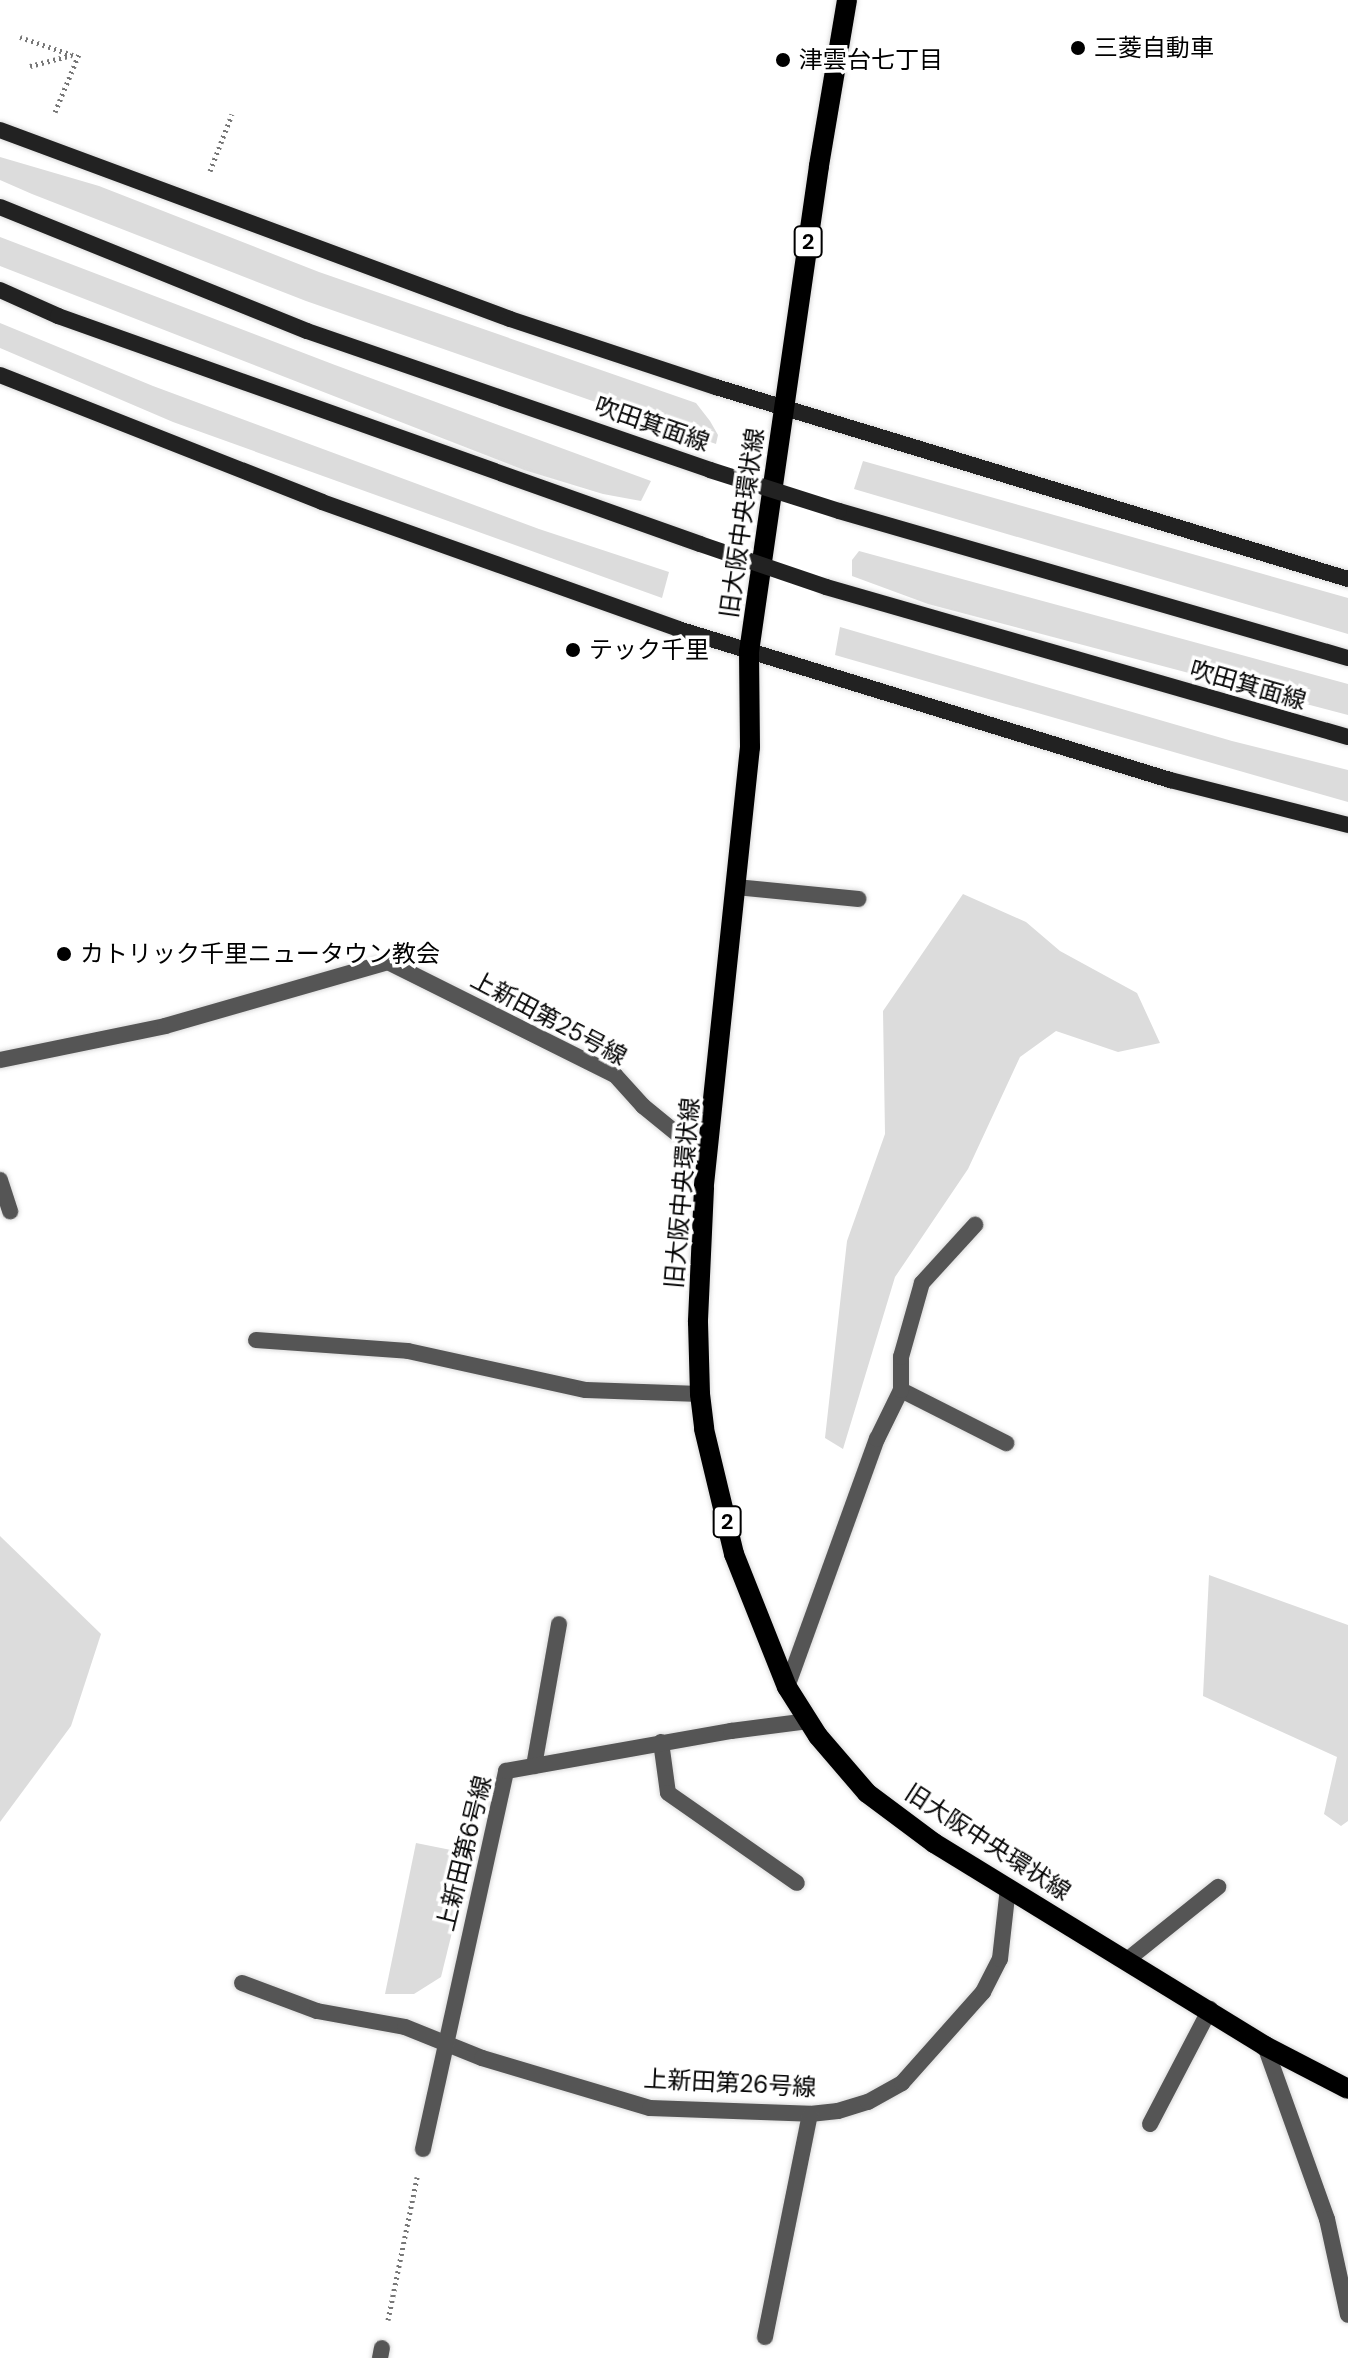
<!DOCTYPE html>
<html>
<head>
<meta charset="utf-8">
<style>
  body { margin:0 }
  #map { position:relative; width:1348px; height:2358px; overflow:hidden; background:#fff; font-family:"DM Sans","Noto Sans JP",sans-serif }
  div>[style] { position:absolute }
  .green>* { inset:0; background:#dcdcdc }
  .path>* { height:5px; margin-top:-2.5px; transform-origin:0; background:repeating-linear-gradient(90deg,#777 0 2px,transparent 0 6px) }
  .roads { filter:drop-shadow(0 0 2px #dbdbdb) drop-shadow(0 0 2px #dbdbdb) }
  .service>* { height:16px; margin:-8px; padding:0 8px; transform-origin:8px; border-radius:8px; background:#555 }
  .minor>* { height:16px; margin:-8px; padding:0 8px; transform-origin:8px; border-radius:8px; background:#555 }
  .secondary>* { height:16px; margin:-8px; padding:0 8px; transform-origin:8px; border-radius:8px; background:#222 }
  .primary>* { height:20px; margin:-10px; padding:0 10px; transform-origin:10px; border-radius:10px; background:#000 }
  .secondary-bridge>* { height:16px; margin:-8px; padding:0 8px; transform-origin:8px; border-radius:8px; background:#222 }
  .dots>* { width:22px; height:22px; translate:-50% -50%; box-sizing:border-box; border:4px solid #fff; border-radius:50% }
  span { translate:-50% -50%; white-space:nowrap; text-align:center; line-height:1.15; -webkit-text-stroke:7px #fff; paint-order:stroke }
  .shield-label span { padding:2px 6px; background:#fff; border:2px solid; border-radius:6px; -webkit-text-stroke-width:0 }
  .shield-label { font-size:22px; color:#000; font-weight:700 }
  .poi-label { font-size:24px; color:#000 }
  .left { translate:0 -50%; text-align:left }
  .street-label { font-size:24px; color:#000 }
</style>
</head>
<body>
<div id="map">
  <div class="green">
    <div style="clip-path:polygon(0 157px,99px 186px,319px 272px,696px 403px,710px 421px,718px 435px,716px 444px,306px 301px,32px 194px,0 180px)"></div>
    <div style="clip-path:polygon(0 237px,335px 365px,651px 481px,641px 501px,603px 494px,524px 470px,0 266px)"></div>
    <div style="clip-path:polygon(0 323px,153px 386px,539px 529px,669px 572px,662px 598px,173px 422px,0 348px)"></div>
    <div style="clip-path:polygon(863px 461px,1348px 598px,1348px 634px,854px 489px)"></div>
    <div style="clip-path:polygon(859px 551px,1348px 684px,1348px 715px,928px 604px,852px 576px,852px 560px)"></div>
    <div style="clip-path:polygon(840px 627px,1232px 741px,1348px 770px,1348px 802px,835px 655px)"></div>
    <div style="clip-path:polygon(963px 894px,1026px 922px,1060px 951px,1137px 993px,1160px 1043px,1118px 1052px,1056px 1031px,1020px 1057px,968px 1169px,895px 1277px,843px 1449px,825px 1438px,847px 1241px,885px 1134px,883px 1011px)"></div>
    <div style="clip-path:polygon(0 1536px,101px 1634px,71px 1726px,0 1822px)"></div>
    <div style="clip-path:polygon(1209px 1575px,1348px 1625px,1348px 1821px,1341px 1826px,1324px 1814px,1337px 1757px,1203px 1696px)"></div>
    <div style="clip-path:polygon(416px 1843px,466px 1853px,457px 1912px,441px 1977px,414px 1994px,385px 1994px)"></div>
  </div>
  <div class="path">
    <div style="left:20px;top:37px;width:56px;rotate:18.8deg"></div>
    <div style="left:30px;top:66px;width:43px;rotate:-14.7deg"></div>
    <div style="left:55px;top:112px;width:63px;rotate:-67.5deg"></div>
    <div style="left:210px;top:171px;width:61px;rotate:-68.9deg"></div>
    <div style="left:388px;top:2320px;width:146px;rotate:-78.5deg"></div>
  </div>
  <div class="roads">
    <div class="service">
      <div style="left:256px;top:1340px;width:152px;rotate:4.1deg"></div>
      <div style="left:408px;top:1351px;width:182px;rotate:12.4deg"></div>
      <div style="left:586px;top:1390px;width:114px;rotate:2deg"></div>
      <div style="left:901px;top:1390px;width:118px;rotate:26.8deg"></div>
      <div style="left:787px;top:1687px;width:264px;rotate:-70.1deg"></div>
      <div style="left:877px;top:1439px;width:55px;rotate:-63.9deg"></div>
      <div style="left:901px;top:1390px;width:33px;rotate:-90deg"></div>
      <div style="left:901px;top:1357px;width:77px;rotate:-74.2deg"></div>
      <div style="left:922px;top:1283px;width:79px;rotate:-47.6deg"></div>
      <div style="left:534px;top:1766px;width:144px;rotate:-80deg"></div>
      <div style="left:1127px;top:1960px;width:117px;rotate:-38.7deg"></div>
      <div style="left:1150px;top:2124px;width:130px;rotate:-62.4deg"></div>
    </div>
    <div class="minor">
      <div style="left:736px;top:887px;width:123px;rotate:5.6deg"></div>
      <div style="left:0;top:1060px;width:168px;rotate:-11.6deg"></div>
      <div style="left:165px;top:1026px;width:232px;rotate:-16deg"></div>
      <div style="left:388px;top:962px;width:254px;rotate:26.5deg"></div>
      <div style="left:615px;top:1075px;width:42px;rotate:47.9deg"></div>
      <div style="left:643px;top:1106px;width:84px;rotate:39.2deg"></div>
      <div style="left:0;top:1180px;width:33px;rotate:72deg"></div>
      <div style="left:661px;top:1742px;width:51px;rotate:82.2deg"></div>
      <div style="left:668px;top:1793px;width:157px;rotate:34.9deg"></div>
      <div style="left:242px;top:1983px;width:80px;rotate:20.5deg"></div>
      <div style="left:317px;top:2011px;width:89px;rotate:10.3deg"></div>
      <div style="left:405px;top:2027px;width:83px;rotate:21.9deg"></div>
      <div style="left:482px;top:2058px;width:175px;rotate:16.6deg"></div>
      <div style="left:650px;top:2108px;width:160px;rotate:2.1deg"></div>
      <div style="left:810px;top:2114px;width:28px;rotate:-6deg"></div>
      <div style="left:838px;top:2111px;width:31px;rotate:-17deg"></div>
      <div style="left:868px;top:2102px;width:39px;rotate:-29deg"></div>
      <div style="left:902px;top:2083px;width:122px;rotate:-48.3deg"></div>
      <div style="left:983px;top:1992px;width:37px;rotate:-63deg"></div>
      <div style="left:1000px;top:1959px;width:71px;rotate:-83.6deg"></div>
      <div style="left:1265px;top:2046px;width:184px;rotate:70.3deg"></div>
      <div style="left:1327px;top:2219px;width:98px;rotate:77.7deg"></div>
      <div style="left:423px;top:2149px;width:387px;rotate:-77.6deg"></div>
      <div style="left:506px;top:1771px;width:229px;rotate:-10.1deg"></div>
      <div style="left:731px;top:1731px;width:78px;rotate:-7.4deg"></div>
      <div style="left:765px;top:2337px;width:227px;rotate:-78.6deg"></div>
      <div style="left:380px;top:2358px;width:10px;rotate:-79deg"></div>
    </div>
    <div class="secondary">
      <div style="left:0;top:130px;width:544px;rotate:20.33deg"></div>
      <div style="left:510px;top:319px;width:217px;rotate:18.3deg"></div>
      <div style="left:716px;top:387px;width:661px;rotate:16.9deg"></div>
      <div style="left:0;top:207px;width:331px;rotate:22deg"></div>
      <div style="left:307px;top:331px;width:426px;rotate:19deg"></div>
      <div style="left:0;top:290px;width:64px;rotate:24.1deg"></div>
      <div style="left:58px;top:316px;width:681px;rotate:19.55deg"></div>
      <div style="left:0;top:375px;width:346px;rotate:21.5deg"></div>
      <div style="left:322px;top:502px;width:378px;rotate:19.6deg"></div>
      <div style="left:678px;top:629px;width:515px;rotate:17.06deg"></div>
      <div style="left:1170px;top:780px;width:184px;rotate:14.2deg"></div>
      <div style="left:839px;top:511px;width:530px;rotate:16.11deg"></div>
      <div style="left:826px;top:587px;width:543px;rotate:16.03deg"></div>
    </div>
    <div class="primary">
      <div style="left:847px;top:0;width:168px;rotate:99.6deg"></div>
      <div style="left:819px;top:166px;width:491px;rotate:98.2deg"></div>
      <div style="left:749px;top:652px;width:95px;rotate:89.4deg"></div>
      <div style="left:750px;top:747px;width:443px;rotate:96deg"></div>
      <div style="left:704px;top:1188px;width:134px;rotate:92.6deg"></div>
      <div style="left:698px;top:1322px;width:72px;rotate:88.4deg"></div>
      <div style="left:700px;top:1394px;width:35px;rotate:83deg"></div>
      <div style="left:704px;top:1429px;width:129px;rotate:76.5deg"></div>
      <div style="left:734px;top:1554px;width:143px;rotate:68.3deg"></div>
      <div style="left:787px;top:1687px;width:58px;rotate:57.7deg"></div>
      <div style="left:818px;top:1736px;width:75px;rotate:49.3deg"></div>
      <div style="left:867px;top:1793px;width:84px;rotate:36.7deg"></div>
      <div style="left:934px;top:1843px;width:388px;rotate:31.5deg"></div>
      <div style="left:1265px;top:2046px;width:93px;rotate:27.4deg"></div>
    </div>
  </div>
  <div class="secondary-bridge">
    <div style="left:710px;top:470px;width:135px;rotate:17.6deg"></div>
    <div style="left:700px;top:544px;width:133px;rotate:18.8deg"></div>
  </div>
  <div class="dots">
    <div style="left:1078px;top:48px;background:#000"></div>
    <div style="left:783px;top:60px;background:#000"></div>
    <div style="left:573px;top:650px;background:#000"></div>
    <div style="left:64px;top:954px;background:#000"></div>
  </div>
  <div class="shield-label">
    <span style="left:808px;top:242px">2</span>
    <span style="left:727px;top:1522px">2</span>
  </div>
  <div class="poi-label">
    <span class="left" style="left:1094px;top:48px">三菱自動車</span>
    <span class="left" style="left:799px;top:60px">津雲台七丁目</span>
    <span class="left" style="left:589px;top:650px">テック千里</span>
    <span class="left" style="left:80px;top:954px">カトリック千里ニュータウン教会</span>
  </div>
  <div class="street-label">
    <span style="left:652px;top:424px;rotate:19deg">吹田箕面線</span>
    <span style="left:742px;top:523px;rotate:-82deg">旧大阪中央環状線</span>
    <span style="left:1248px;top:685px;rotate:16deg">吹田箕面線</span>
    <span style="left:549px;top:1018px;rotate:28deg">上新田第25号線</span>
    <span style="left:682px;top:1193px;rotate:-85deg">旧大阪中央環状線</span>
    <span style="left:988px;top:1842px;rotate:33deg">旧大阪中央環状線</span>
    <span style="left:464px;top:1853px;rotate:-76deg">上新田第6号線</span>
    <span style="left:730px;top:2083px;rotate:3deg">上新田第26号線</span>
  </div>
</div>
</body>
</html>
